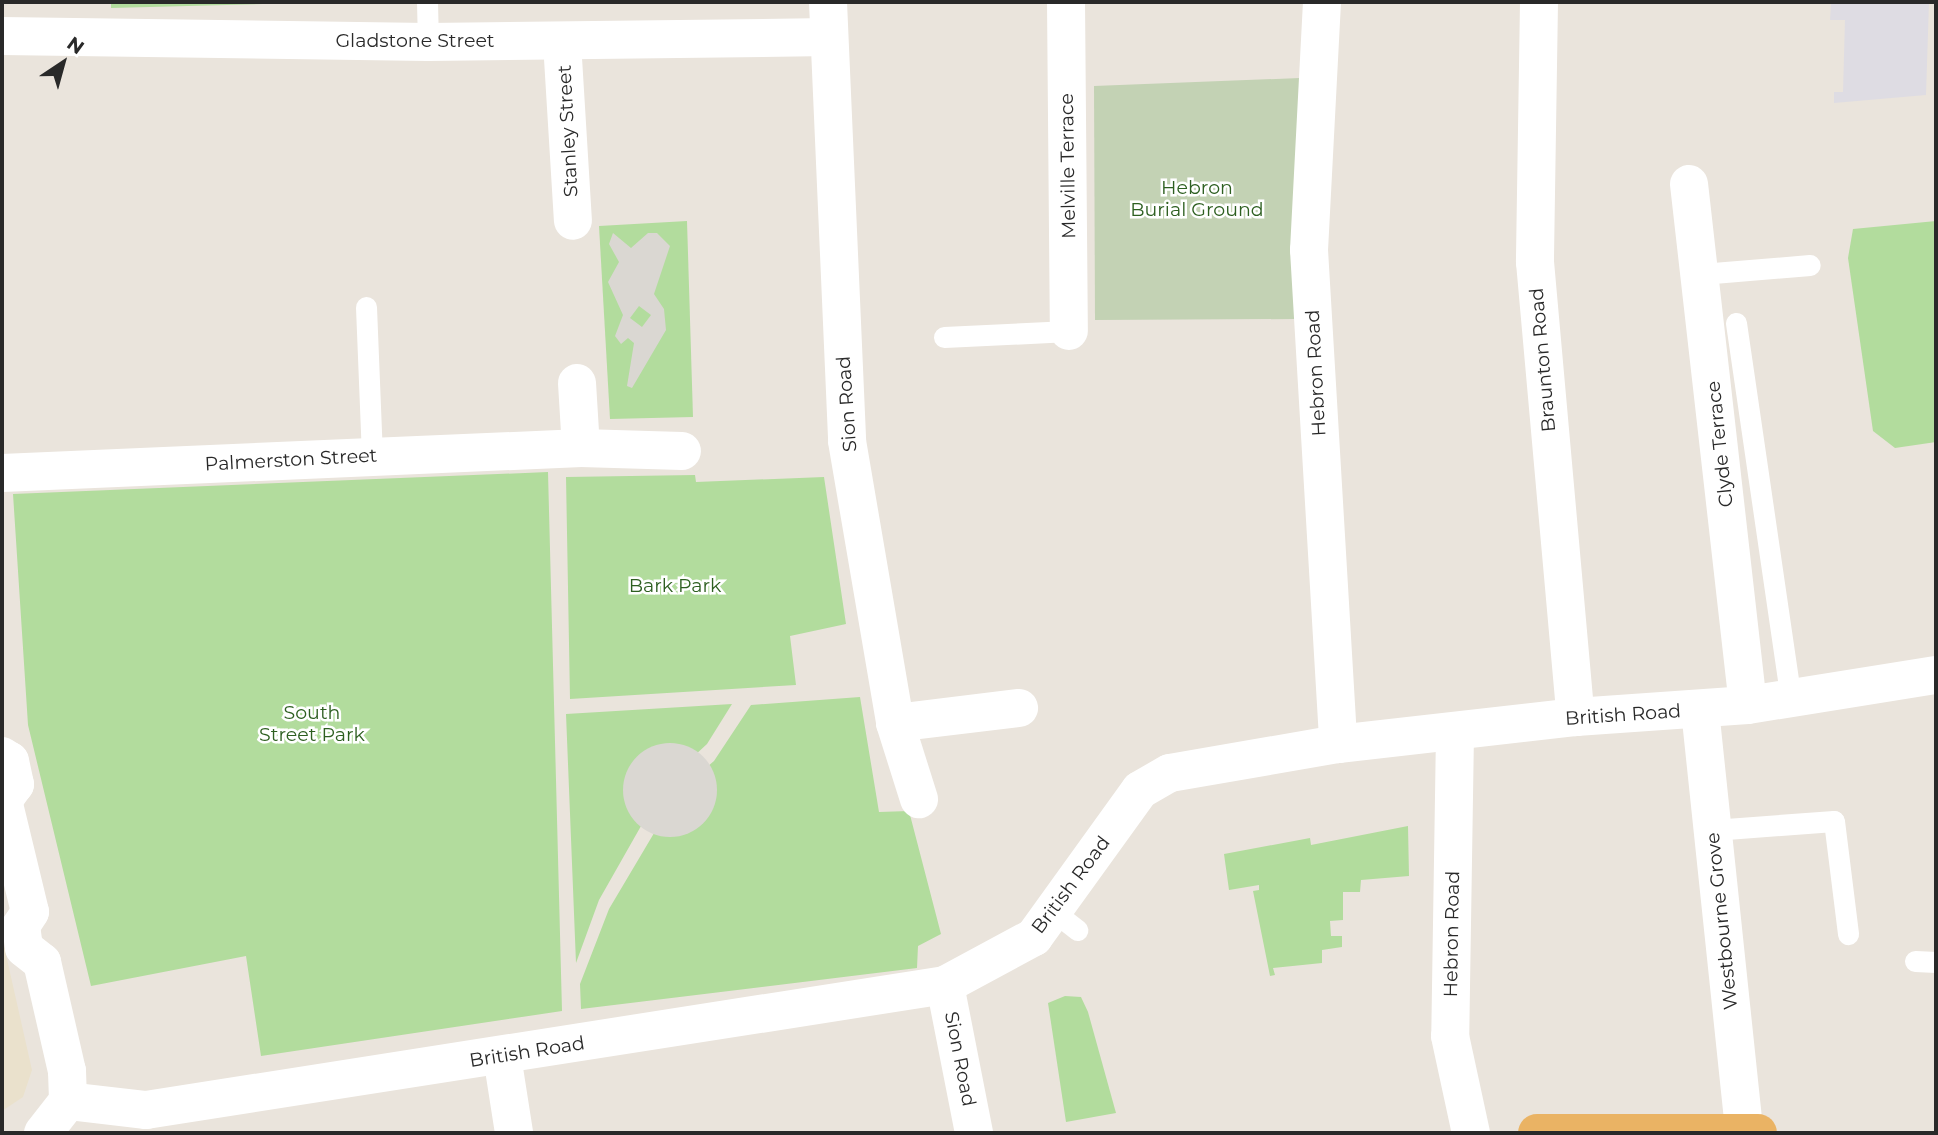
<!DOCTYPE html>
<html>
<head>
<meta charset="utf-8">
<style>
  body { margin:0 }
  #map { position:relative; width:1938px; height:1135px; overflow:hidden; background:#eae4dc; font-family:Montserrat,sans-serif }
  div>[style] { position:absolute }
  .industrial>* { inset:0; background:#dedce3 }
  .education>* { inset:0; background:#eae1cc }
  .green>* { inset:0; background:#b2dc9d }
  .cemetery>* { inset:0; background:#c3d2b4 }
  .plaza>* { inset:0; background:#dad7d2 }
  .round { border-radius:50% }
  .service>* { height:21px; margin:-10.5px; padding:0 10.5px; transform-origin:10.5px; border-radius:10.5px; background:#fff }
  .minor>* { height:38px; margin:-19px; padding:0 19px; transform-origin:19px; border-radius:19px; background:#fff }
  .trunk>* { height:38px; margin:-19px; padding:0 19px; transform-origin:19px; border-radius:19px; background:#eab364 }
  span { translate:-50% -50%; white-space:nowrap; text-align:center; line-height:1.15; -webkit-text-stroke:5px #fff; paint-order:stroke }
  .street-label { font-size:19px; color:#292929 }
  .park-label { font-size:19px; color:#2d5f20 }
  .frame { position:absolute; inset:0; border:4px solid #292929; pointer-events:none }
  .north { position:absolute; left:28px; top:28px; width:70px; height:70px; -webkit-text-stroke:5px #fff; paint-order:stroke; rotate:36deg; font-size:19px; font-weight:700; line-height:28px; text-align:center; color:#292929 }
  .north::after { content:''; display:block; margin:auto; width:24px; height:32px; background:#292929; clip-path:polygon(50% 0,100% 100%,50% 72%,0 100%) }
</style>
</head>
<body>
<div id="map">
  <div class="industrial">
    <div style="clip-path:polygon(1831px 2px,1929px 2px,1926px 95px,1834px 103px,1834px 92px,1843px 92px,1845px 20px,1830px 20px)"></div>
  </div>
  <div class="education">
    <div style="clip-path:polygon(2px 937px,32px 1070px,23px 1097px,2px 1111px)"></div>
  </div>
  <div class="green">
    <div style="clip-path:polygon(111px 2px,337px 2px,111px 8px)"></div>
    <div style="clip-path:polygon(687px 221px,693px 417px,610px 419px,599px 226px)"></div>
    <div style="clip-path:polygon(1936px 221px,1936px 442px,1895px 448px,1873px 431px,1848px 258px,1853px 229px)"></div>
    <div style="clip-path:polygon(548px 472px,562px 1011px,261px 1056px,246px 956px,91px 986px,28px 725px,13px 494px)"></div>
    <div style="clip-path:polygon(695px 475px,696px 482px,824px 477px,846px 624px,790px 636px,796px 685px,570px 699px,566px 477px)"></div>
    <div style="clip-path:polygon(860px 697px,879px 812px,909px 811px,941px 934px,918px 946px,917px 968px,581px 1009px,580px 984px,609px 909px,679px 791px,714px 761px,751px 705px)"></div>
    <div style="clip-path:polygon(732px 704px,707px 744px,666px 782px,599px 900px,576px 963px,566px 714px)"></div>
    <div style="clip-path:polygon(1408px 826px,1409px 876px,1361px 880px,1360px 892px,1343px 892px,1343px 920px,1330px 921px,1331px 936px,1342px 936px,1342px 947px,1322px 950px,1322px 963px,1273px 968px,1275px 975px,1270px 976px,1253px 891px,1259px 890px,1259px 885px,1229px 890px,1224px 854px,1310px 838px,1311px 845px)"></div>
    <div style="clip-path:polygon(1065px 996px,1081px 997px,1088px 1012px,1116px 1113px,1066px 1122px,1048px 1003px)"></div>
  </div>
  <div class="cemetery">
    <div style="clip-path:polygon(1300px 78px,1295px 319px,1095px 320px,1094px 86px)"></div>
  </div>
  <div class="plaza">
    <div style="clip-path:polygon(evenodd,613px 233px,631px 248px,648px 233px,657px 233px,670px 246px,654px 294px,664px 309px,666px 330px,632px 388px,627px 386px,634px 343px,628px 338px,621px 344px,615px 336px,623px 315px,608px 282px,619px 262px,609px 244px,613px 233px,639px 306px,651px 315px,642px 327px,630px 318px,639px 306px)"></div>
    <div class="round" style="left:623px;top:743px;width:94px;height:94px"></div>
  </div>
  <div class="service">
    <div style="left:427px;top:2px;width:40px;rotate:88.6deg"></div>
    <div style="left:1701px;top:274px;width:109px;rotate:-4.7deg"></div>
    <div style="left:366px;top:307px;width:150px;rotate:87.7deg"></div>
    <div style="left:1736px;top:323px;width:379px;rotate:81.7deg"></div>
    <div style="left:944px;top:337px;width:125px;rotate:-2.7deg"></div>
    <div style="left:1713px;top:830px;width:121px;rotate:-4.3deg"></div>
    <div style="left:1834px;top:821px;width:114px;rotate:82.9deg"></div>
    <div style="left:1053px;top:911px;width:31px;rotate:38deg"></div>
    <div style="left:1915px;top:961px;width:21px;rotate:3deg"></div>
  </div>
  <div class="minor">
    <div style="left:828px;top:2px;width:439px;rotate:87.5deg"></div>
    <div style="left:847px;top:441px;width:286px;rotate:80.3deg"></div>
    <div style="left:895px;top:723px;width:80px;rotate:72.5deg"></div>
    <div style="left:1066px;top:2px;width:329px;rotate:89.5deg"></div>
    <div style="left:1322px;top:2px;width:248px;rotate:93deg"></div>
    <div style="left:1309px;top:250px;width:495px;rotate:86.6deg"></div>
    <div style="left:1539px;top:2px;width:260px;rotate:90.9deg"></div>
    <div style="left:1535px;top:262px;width:457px;rotate:84.9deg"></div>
    <div style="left:2px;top:36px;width:426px;rotate:0.8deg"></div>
    <div style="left:428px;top:42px;width:401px;rotate:-0.7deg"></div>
    <div style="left:562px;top:42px;width:179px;rotate:86.5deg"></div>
    <div style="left:1689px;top:184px;width:524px;rotate:83.54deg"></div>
    <div style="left:577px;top:383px;width:65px;rotate:86.5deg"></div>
    <div style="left:2px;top:473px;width:580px;rotate:-2.47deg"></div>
    <div style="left:581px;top:448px;width:101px;rotate:1.7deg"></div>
    <div style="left:1700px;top:710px;width:424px;rotate:84deg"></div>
    <div style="left:895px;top:723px;width:125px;rotate:-6.9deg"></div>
    <div style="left:1455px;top:733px;width:303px;rotate:90.9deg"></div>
    <div style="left:1450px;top:1036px;width:99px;rotate:77.8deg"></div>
    <div style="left:2px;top:756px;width:9px;rotate:32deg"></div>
    <div style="left:10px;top:761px;width:24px;rotate:78deg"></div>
    <div style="left:15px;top:784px;width:17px;rotate:126deg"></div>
    <div style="left:2px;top:796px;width:119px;rotate:76.4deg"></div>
    <div style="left:30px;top:912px;width:17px;rotate:123deg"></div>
    <div style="left:21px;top:926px;width:22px;rotate:82deg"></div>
    <div style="left:24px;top:948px;width:23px;rotate:38deg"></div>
    <div style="left:42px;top:962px;width:112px;rotate:77.1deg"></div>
    <div style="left:67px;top:1071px;width:30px;rotate:88deg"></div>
    <div style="left:945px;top:985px;width:151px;rotate:78.9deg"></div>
    <div style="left:502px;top:1056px;width:78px;rotate:81.1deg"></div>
    <div style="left:68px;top:1101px;width:79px;rotate:6.6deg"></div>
    <div style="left:146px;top:1110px;width:809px;rotate:-8.89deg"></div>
    <div style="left:945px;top:985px;width:101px;rotate:-28.3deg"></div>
    <div style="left:1034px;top:937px;width:181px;rotate:-54.2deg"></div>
    <div style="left:1140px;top:790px;width:34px;rotate:-30deg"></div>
    <div style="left:1170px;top:773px;width:170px;rotate:-9.8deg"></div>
    <div style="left:1338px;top:744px;width:240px;rotate:-6.5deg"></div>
    <div style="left:1576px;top:717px;width:172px;rotate:-4deg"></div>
    <div style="left:1748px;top:705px;width:190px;rotate:-9.1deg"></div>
    <div style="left:43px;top:1133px;width:41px;rotate:-52deg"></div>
  </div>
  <div class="trunk">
    <div style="left:1537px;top:1133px;width:221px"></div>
  </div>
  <div class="street-label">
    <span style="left:415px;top:41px">Gladstone Street</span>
    <span style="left:568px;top:131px;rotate:-93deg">Stanley Street</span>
    <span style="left:1068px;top:166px;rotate:-91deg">Melville Terrace</span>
    <span style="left:1543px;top:360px;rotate:-95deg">Braunton Road</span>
    <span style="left:1316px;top:373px;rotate:-93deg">Hebron Road</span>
    <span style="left:847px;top:404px;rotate:-94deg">Sion Road</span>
    <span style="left:1720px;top:444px;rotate:-96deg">Clyde Terrace</span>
    <span style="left:291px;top:460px;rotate:-3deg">Palmerston Street</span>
    <span style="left:1623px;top:715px;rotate:-4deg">British Road</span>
    <span style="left:1071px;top:885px;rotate:-53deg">British Road</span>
    <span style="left:1722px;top:921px;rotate:-96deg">Westbourne Grove</span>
    <span style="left:1452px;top:934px;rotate:-89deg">Hebron Road</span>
    <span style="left:527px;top:1052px;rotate:-9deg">British Road</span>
    <span style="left:960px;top:1059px;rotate:79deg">Sion Road</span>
  </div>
  <div class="park-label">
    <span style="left:1197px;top:199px">Hebron<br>Burial Ground</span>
    <span style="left:675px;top:586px">Bark Park</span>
    <span style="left:312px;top:724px">South<br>Street Park</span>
  </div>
  <div class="frame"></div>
  <div class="north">N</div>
</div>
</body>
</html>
